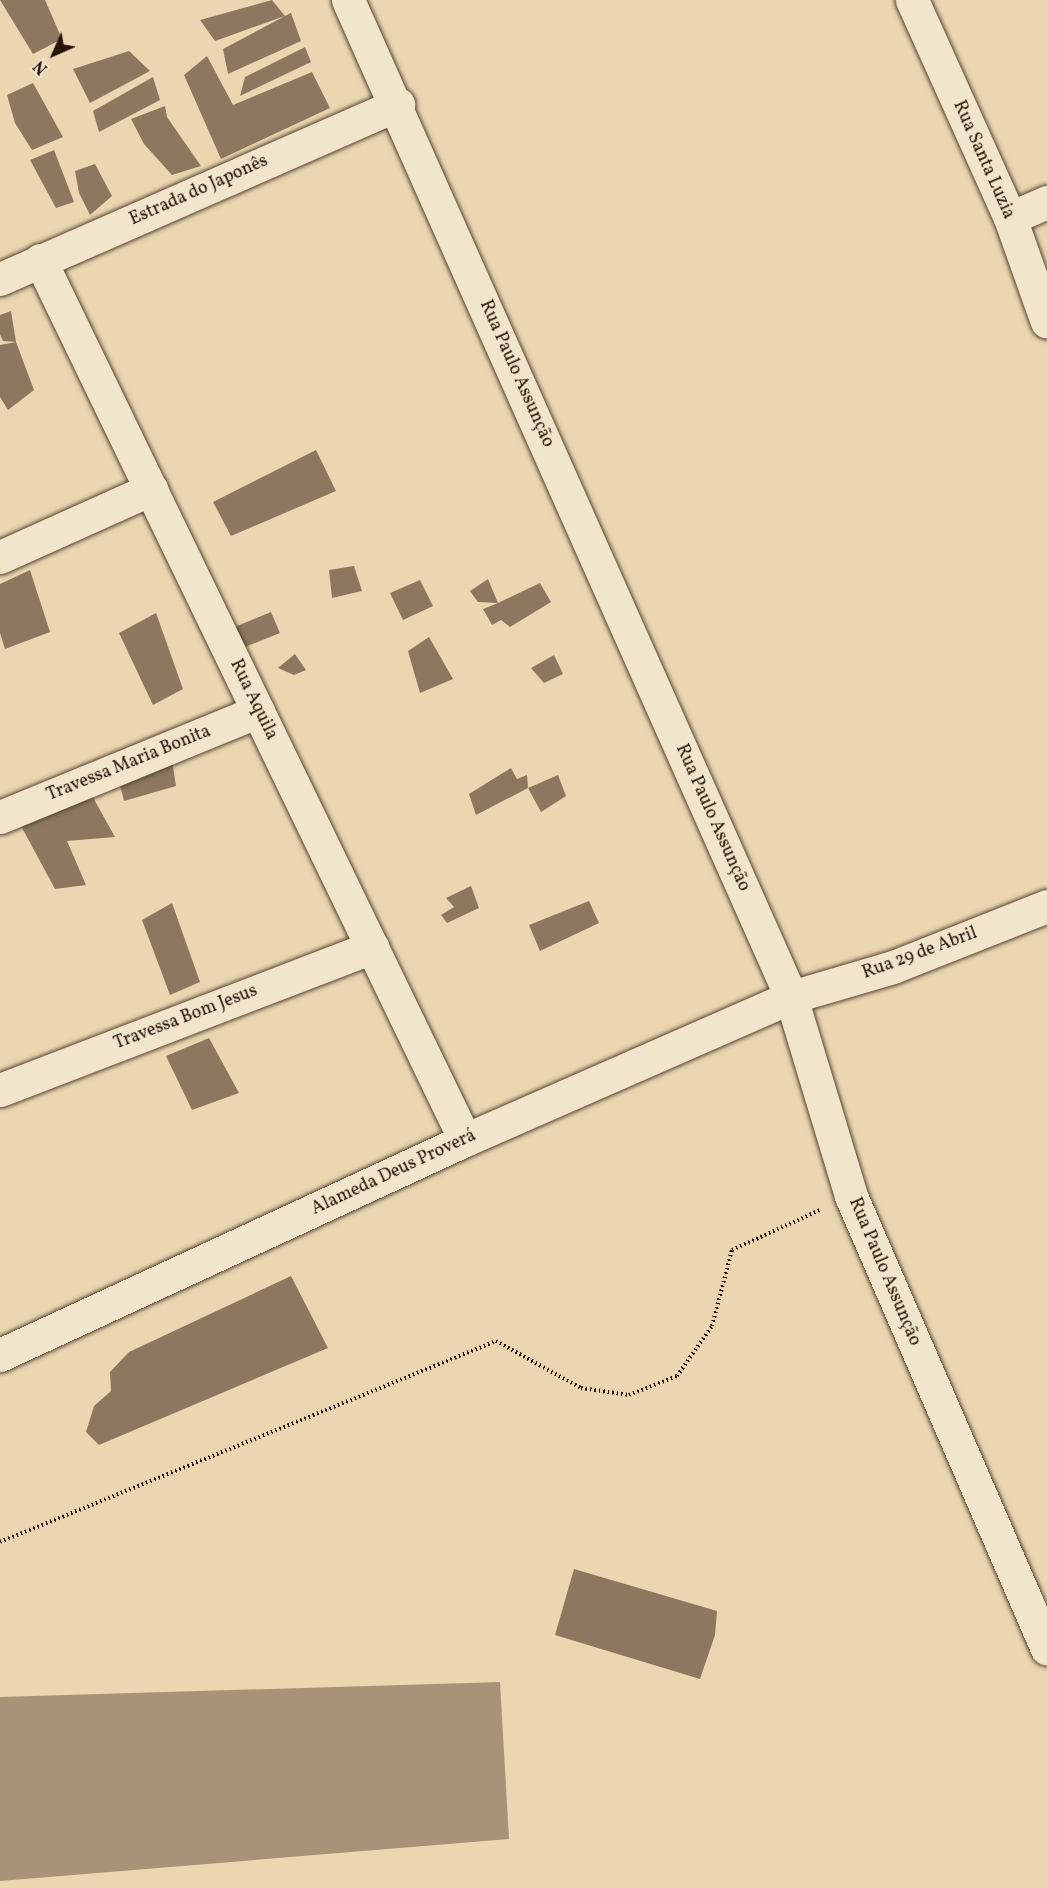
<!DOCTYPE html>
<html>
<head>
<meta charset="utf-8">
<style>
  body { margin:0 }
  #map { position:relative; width:1047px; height:1888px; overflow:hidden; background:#ead7b1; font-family:Vollkorn,serif }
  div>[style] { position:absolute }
  .water>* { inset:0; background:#a79477 }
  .building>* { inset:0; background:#8c785f }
  .path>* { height:4px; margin-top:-2px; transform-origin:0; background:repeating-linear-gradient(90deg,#261206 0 1.5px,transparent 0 4.5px) }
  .roads { filter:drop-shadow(0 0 2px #574331) drop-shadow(0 0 2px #574331) }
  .minor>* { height:33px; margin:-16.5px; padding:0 16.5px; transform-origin:16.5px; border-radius:16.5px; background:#f1e5cc }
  span { translate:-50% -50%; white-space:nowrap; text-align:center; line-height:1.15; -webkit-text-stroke:4.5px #f1e5cc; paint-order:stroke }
  .street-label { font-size:18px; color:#261206 }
  .north { position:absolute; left:24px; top:24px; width:60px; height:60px; -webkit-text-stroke:4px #f1e5cc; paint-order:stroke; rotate:225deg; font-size:16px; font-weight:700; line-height:24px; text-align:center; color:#261206 }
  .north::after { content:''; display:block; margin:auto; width:21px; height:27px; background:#261206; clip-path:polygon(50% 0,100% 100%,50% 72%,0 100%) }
</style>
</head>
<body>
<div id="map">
  <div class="water">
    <div style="clip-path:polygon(500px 1682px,509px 1839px,0 1881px,0 1697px)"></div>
  </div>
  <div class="building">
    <div style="clip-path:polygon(0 0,45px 0,62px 39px,33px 54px)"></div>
    <div style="clip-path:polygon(272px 0,285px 16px,291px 13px,301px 41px,228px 74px,223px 49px,285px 16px,215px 41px,200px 20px)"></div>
    <div style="clip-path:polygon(305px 47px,311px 62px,240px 96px,245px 77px)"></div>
    <div style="clip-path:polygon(129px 51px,150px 71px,90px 103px,73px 69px)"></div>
    <div style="clip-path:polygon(207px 56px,233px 105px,312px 72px,330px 108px,221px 159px,184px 75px)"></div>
    <div style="clip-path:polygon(153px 77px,160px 100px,99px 132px,93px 111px)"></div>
    <div style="clip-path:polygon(33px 83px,63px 137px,32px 150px,15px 123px,7px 95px)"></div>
    <div style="clip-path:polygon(165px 106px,167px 117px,201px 166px,172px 175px,144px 144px,131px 119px)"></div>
    <div style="clip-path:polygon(54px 150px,74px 202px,56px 208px,30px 160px)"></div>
    <div style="clip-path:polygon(95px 164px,112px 196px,90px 215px,79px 193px,75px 171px)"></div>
    <div style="clip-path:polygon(11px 311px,16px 342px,3px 341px,0 334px,0 315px)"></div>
    <div style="clip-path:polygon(16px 342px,34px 390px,8px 410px,0 397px,0 345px)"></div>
    <div style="clip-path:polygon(316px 450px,336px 491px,231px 536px,213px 502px)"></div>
    <div style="clip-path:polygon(354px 566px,362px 591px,332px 598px,329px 570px)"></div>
    <div style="clip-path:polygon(30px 570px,50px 632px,5px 649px,0 633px,0 584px)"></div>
    <div style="clip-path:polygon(488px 579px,498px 603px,540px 583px,551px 602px,510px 627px,501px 620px,492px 625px,483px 609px,498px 603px,478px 602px,470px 591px)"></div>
    <div style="clip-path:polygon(420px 580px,433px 606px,403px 620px,390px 593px)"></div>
    <div style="clip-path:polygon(271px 612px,280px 633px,240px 649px,232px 628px)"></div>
    <div style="clip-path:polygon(156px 613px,183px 689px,153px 705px,119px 633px)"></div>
    <div style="clip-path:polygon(429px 637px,453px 679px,420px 693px,408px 651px)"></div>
    <div style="clip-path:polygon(295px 654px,306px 670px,294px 675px,278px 668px)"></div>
    <div style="clip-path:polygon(554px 655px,563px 674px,544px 683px,531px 668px)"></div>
    <div style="clip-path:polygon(172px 760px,176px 786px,124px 801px,118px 777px)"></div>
    <div style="clip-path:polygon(511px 768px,517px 779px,527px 775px,528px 788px,476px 815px,469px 794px)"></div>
    <div style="clip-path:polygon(558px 775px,566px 796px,541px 812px,528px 788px)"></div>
    <div style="clip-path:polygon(90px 792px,115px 837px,67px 841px,86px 885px,55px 889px,20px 824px)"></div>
    <div style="clip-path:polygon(471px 886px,479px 908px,447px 923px,441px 915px,454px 907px,446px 898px)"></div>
    <div style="clip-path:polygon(589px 901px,599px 923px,540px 951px,529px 925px)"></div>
    <div style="clip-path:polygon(172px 903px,200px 982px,170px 995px,142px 920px)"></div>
    <div style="clip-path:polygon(209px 1038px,239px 1093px,192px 1110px,166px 1056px)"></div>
    <div style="clip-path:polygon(291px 1276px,328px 1348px,99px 1445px,86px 1432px,94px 1406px,111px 1391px,110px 1372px,129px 1352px)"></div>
    <div style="clip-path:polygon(574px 1569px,717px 1611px,715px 1635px,700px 1679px,555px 1635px)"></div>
  </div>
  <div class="path">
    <div style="left:0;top:1542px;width:535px;rotate:-22.06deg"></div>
    <div style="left:496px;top:1341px;width:97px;rotate:28.9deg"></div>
    <div style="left:581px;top:1388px;width:49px;rotate:8.3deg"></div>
    <div style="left:629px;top:1395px;width:52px;rotate:-21.6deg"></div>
    <div style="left:677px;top:1376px;width:61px;rotate:-55deg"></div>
    <div style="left:712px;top:1326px;width:79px;rotate:-75.3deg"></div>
    <div style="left:732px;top:1250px;width:97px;rotate:-24.4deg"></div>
  </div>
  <div class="roads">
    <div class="minor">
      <div style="left:348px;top:0;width:1091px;rotate:66.04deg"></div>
      <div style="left:791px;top:997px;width:208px;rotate:73.2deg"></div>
      <div style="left:851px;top:1196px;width:493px;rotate:66.6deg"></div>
      <div style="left:912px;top:0;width:239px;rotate:65.8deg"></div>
      <div style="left:1010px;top:218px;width:110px;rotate:70.4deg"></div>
      <div style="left:1010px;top:218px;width:40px;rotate:-23.4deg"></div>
      <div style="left:40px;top:260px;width:977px;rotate:64.22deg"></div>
      <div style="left:0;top:279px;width:435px;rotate:-23.7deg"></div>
      <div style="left:0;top:557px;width:166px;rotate:-24.2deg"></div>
      <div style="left:0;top:817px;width:279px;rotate:-22.3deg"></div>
      <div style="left:0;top:1090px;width:399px;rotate:-21deg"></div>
      <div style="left:0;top:1355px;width:512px;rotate:-24.81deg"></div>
      <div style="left:465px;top:1140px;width:356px;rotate:-23.7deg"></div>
      <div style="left:791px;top:997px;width:106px;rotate:-16.4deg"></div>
      <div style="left:893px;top:967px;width:166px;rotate:-21.6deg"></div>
    </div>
  </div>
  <div class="street-label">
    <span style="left:983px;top:160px;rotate:66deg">Rua Santa Luzia</span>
    <span style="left:199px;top:191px;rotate:-24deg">Estrada do Japonês</span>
    <span style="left:516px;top:374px;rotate:66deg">Rua Paulo Assunção</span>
    <span style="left:253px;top:700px;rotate:64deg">Rua Aquila</span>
    <span style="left:129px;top:764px;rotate:-22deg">Travessa Maria Bonita</span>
    <span style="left:712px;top:818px;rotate:66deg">Rua Paulo Assunção</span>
    <span style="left:920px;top:954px;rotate:-20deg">Rua 29 de Abril</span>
    <span style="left:186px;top:1018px;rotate:-21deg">Travessa Bom Jesus</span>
    <span style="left:394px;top:1173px;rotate:-25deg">Alameda Deus Proverá</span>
    <span style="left:884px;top:1272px;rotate:67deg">Rua Paulo Assunção</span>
  </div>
  <div class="north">N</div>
</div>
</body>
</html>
